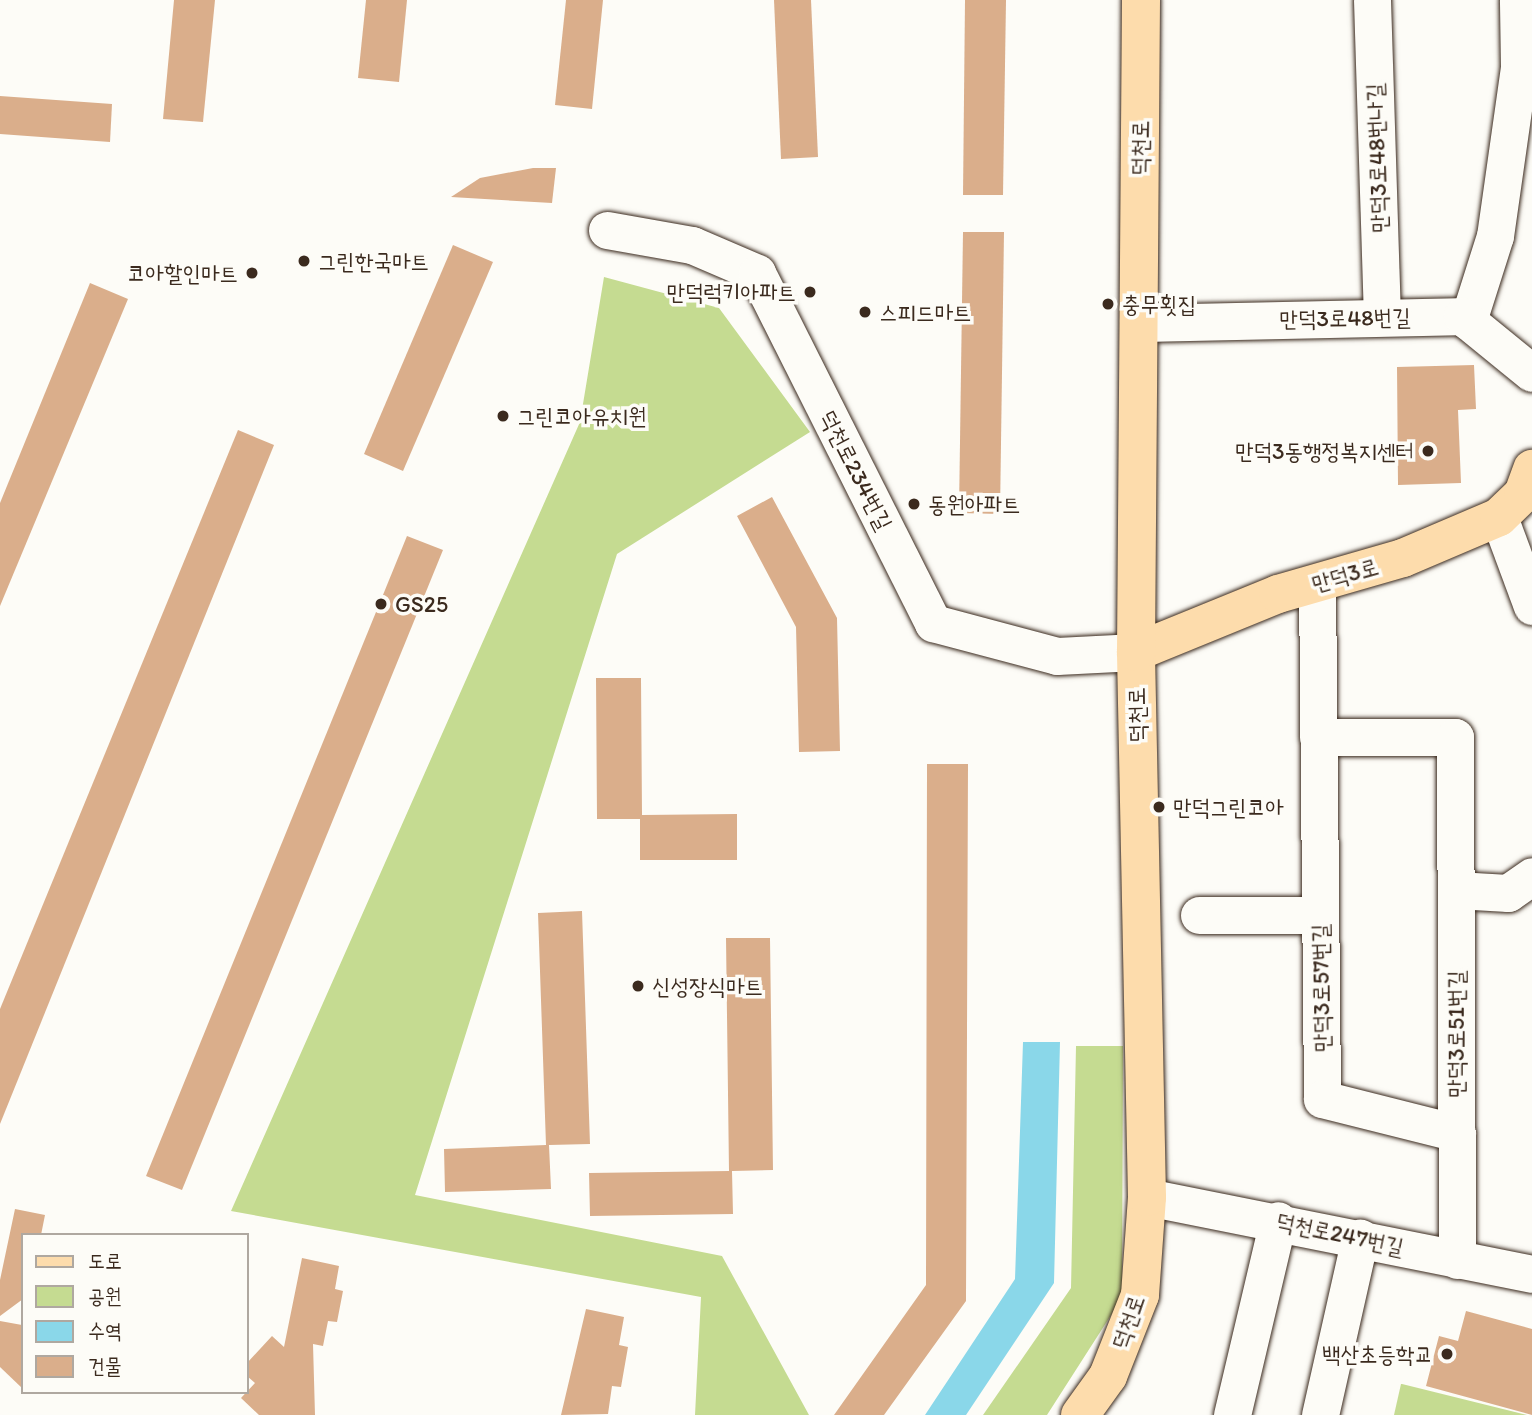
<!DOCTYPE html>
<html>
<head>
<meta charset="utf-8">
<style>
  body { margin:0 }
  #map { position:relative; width:1532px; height:1415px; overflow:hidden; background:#fdfcf7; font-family:Itim,"Poor Story",sans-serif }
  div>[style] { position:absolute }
  .green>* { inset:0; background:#c5db91 }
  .water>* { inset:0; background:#8ad7e9 }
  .building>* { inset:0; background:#daae8b }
  .roads { filter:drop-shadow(0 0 2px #3b2a1e) drop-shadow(0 0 2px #3b2a1e) }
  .minor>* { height:37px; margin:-18.5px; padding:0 18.5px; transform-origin:18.5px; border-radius:18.5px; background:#fdfcf7 }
  .major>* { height:38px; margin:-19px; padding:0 19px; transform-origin:19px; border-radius:19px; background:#fddcac }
  .dots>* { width:19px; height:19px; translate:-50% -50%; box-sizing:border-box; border:4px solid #fdfcf7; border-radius:50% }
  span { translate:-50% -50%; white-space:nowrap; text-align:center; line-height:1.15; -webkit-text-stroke:7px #fdfcf7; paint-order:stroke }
  .street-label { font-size:23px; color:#3b2a1e }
  .poi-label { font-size:23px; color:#3b2a1e }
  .left { translate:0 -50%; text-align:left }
  .right { translate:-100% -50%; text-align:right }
  .legend { position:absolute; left:21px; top:1233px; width:228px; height:161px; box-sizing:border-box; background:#fdfcf7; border:2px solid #afa8a0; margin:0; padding:9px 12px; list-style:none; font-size:21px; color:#3b2a1e }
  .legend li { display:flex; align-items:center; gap:14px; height:35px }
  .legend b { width:35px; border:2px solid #afa8a0 }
</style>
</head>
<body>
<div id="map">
  <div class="green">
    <div style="clip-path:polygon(604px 277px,719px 308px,810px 432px,617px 554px,415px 1195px,722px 1256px,809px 1415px,695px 1415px,701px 1297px,231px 1211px,580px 422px)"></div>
    <div style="clip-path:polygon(1076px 1046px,1123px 1046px,1122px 1298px,1047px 1415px,983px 1415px,1071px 1288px)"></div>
    <div style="clip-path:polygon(1401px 1384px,1402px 1384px,1527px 1415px,1394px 1415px)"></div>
  </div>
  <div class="water">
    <div style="clip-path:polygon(1023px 1042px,1060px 1042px,1054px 1283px,966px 1415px,925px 1415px,1015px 1279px)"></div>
  </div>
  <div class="building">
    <div style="clip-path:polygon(174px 0,215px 0,203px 122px,163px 119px)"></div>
    <div style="clip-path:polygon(366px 0,407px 0,399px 82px,358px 78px)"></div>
    <div style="clip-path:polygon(566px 0,603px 0,592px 109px,555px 105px)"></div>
    <div style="clip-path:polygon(774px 0,811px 0,818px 157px,781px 159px)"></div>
    <div style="clip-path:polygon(965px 0,1006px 0,1003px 195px,963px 195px)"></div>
    <div style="clip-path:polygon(0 96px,112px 104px,110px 142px,0 134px)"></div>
    <div style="clip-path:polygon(533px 168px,556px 168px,552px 203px,451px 197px,480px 178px)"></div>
    <div style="clip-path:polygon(963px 232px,1004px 232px,1000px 514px,959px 513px)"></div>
    <div style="clip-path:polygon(453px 245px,493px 262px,403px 471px,364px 454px)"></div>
    <div style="clip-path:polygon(90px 283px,128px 299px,0 606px,0 503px)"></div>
    <div style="clip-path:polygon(1474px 365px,1476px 409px,1458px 410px,1461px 483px,1398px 485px,1397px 367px)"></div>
    <div style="clip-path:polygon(238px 430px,274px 445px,0 1124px,0 1009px)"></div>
    <div style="clip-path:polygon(772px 497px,837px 618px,840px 751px,799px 752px,796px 627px,737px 516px)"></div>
    <div style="clip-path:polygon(407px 536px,443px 550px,182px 1190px,146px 1176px)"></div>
    <div style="clip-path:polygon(596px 678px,641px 678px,642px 815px,737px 814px,737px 860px,640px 860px,640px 819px,597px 819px)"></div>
    <div style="clip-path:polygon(927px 764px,968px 764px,966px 1301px,884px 1415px,834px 1415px,926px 1285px)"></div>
    <div style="clip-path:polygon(582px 911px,590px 1144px,549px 1145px,551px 1189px,445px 1192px,444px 1149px,546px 1145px,538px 913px)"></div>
    <div style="clip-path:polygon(726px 938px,770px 938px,773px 1170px,732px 1171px,733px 1214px,590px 1216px,589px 1173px,729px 1171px)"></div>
    <div style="clip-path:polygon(15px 1209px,45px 1215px,41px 1235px,23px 1235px,23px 1299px,0 1316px,0 1280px)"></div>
    <div style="clip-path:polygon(302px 1258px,339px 1266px,335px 1289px,343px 1291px,337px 1322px,328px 1321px,323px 1346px,313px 1344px,315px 1415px,259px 1415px,241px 1398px,255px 1383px,247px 1376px,247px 1363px,272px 1336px,284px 1347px)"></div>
    <div style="clip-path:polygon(586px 1309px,624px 1317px,619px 1345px,628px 1347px,621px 1387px,612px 1386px,608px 1414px,561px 1415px)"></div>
    <div style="clip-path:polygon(1466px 1311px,1532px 1329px,1532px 1415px,1426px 1386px,1439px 1336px,1458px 1341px)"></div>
    <div style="clip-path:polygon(0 1321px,22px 1325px,23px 1389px,0 1367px)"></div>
  </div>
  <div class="roads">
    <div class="minor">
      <div style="left:1372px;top:0;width:317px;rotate:88.2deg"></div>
      <div style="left:607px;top:230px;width:86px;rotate:10deg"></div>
      <div style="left:692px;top:245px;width:71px;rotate:23.3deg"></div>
      <div style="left:757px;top:273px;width:392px;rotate:63.3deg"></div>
      <div style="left:933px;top:623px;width:128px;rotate:14.9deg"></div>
      <div style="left:1057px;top:656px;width:79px;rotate:-2.9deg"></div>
      <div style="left:1468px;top:321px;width:89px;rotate:-72.4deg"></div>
      <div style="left:1495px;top:236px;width:171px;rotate:-81.9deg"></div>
      <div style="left:1519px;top:67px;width:67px;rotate:-90.9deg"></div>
      <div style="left:1138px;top:323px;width:324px;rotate:-1.2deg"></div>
      <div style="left:1462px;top:316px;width:90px;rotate:39.2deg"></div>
      <div style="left:1499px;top:517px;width:95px;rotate:69.7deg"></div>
      <div style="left:1317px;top:583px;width:516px;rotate:89.44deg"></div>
      <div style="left:1322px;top:1099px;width:139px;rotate:14.1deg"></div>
      <div style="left:1318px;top:737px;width:137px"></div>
      <div style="left:1455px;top:737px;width:523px;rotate:89.78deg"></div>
      <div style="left:1456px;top:890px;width:52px;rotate:3.3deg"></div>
      <div style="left:1508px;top:893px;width:29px;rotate:-35deg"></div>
      <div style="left:1199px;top:915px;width:121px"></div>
      <div style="left:1147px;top:1197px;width:393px;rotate:11.3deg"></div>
      <div style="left:1232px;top:1415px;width:200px;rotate:-76.7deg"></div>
      <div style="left:1320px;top:1415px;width:182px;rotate:-77.3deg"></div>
    </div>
    <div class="major">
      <div style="left:1136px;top:652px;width:153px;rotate:-22.2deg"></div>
      <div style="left:1278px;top:594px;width:130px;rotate:-16.1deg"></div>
      <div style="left:1403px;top:558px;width:104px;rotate:-23.1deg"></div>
      <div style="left:1499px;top:517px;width:33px;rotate:-44deg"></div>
      <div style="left:1523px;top:494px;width:27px;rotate:-70deg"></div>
      <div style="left:1080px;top:1415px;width:48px;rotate:-54.3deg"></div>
      <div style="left:1108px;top:1376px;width:87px;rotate:-68.4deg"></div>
      <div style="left:1140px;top:1295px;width:98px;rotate:-85.9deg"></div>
      <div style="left:1147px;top:1197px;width:545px;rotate:-91.16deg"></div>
      <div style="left:1136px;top:652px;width:652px;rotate:-89.56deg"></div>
    </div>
  </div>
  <div class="dots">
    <div style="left:304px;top:261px;background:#3b2a1e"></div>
    <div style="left:252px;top:273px;background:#3b2a1e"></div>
    <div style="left:810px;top:292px;background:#3b2a1e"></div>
    <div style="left:1108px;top:304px;background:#3b2a1e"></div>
    <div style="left:865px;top:312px;background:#3b2a1e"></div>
    <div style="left:503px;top:416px;background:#3b2a1e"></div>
    <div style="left:1428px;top:451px;background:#3b2a1e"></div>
    <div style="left:914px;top:504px;background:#3b2a1e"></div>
    <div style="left:381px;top:604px;background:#3b2a1e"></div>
    <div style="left:1159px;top:807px;background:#3b2a1e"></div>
    <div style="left:638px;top:986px;background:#3b2a1e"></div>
    <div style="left:1447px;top:1354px;background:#3b2a1e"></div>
  </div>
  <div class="street-label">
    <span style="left:1140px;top:148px;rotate:-89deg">덕천로</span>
    <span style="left:1377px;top:158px;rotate:-92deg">만덕3로48번나길</span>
    <span style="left:1345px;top:318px;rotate:-1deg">만덕3로48번길</span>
    <span style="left:856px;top:470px;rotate:63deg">덕천로234번길</span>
    <span style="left:1345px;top:575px;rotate:-16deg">만덕3로</span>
    <span style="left:1137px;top:715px;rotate:-91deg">덕천로</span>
    <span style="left:1321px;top:988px;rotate:-91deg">만덕3로57번길</span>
    <span style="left:1456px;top:1034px;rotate:-90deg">만덕3로51번길</span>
    <span style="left:1340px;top:1234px;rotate:12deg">덕천로247번길</span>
    <span style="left:1128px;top:1322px;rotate:-71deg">덕천로</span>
  </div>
  <div class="poi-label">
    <span class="left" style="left:318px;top:261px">그린한국마트</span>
    <span class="right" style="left:238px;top:273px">코아할인마트</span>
    <span class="right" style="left:796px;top:292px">만덕럭키아파트</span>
    <span class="left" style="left:1122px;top:304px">충무횟집</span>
    <span class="left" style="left:879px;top:312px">스피드마트</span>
    <span class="left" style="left:517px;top:416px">그린코아유치원</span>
    <span class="right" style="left:1414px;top:451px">만덕3동행정복지센터</span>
    <span class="left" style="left:928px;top:504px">동원아파트</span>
    <span class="left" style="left:395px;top:604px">GS25</span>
    <span class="left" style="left:1173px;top:807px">만덕그린코아</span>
    <span class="left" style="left:652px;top:986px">신성장식마트</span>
    <span class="right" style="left:1433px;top:1354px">백산초등학교</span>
  </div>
  <ul class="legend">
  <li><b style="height:9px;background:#fddcac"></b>도로</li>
  <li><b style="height:19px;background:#c5db91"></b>공원</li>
  <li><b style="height:19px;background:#8ad7e9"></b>수역</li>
  <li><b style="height:19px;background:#daae8b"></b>건물</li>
  </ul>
</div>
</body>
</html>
